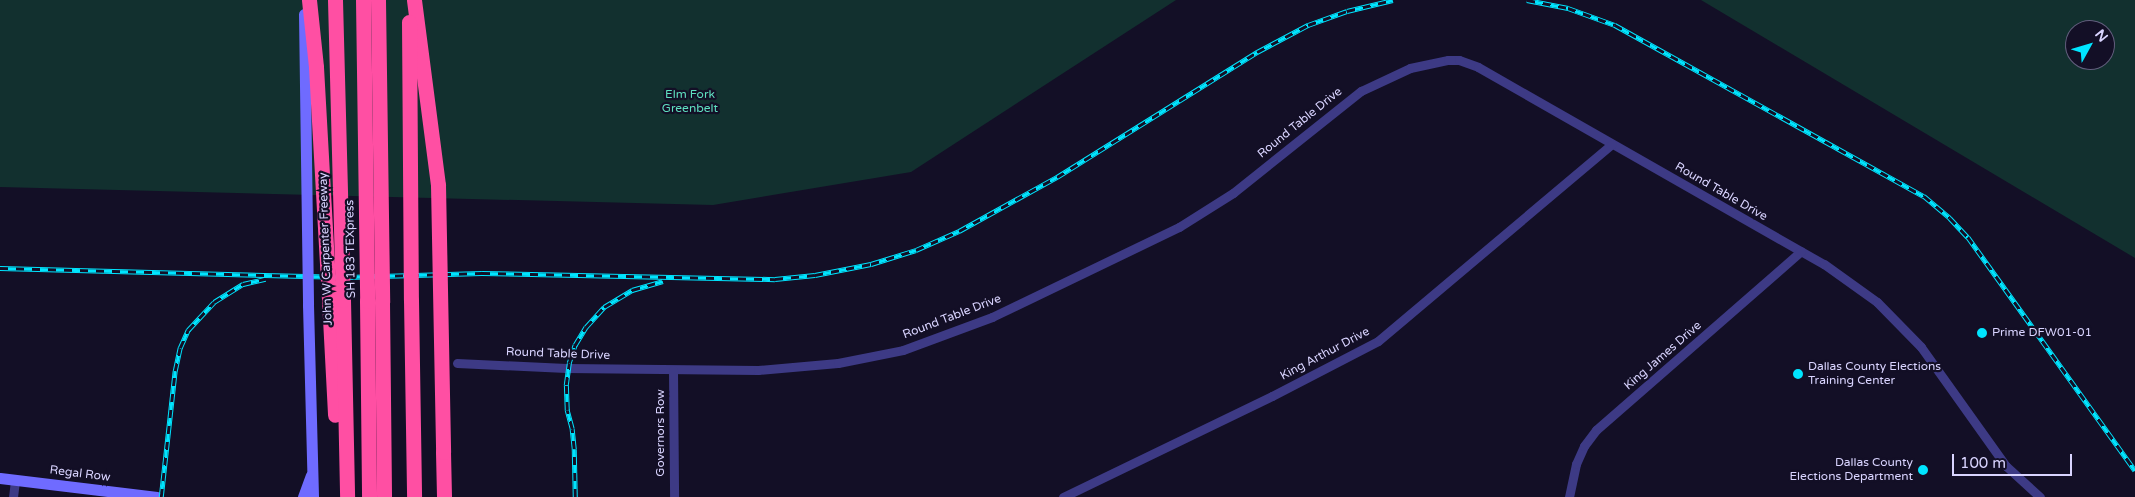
<!DOCTYPE html>
<html>
<head>
<meta charset="utf-8">
<style>
  body { margin:0 }
  #map { position:relative; width:2135px; height:497px; overflow:hidden; background:#130f26; font-family:"Varela Round",sans-serif }
  div>[style] { position:absolute }
  .green>* { inset:0; background:#12302f }
  .minor>* { height:9px; margin:-4.5px; padding:0 4.5px; transform-origin:4.5px; border-radius:4.5px; background:#3d3a85 }
  .secondary>* { height:11px; margin:-5.5px; padding:0 5.5px; transform-origin:5.5px; border-radius:5.5px; background:#6f6bff }
  .motorway>* { height:15px; margin:-7.5px; padding:0 7.5px; transform-origin:7.5px; border-radius:7.5px; background:#ff4fa3 }
  .rail>* { height:4.5px; margin-top:-2.25px; transform-origin:0; background:repeating-linear-gradient(90deg,#130f26 0 8px,#00e5ff 0 16px); box-sizing:border-box; border-block:1px solid #00e5ff }
  .secondary-bridge>* { height:11px; margin:-5.5px; padding:0 5.5px; transform-origin:5.5px; border-radius:5.5px; background:#6f6bff }
  .motorway-bridge>* { height:15px; margin:-7.5px; padding:0 7.5px; transform-origin:7.5px; border-radius:7.5px; background:#ff4fa3 }
  .dots>* { width:14px; height:14px; translate:-50% -50%; box-sizing:border-box; border:2px solid #130f26; border-radius:50% }
  span { translate:-50% -50%; white-space:nowrap; text-align:center; line-height:1.15; -webkit-text-stroke:4.5px #130f26; paint-order:stroke }
  .park-label { font-size:12px; color:#5fe0c0 }
  .street-label { font-size:12px; color:#d9d4ff }
  .poi-label { font-size:12px; color:#d9d4ff }
  .left { translate:0 -50%; text-align:left }
  .right { translate:-100% -50%; text-align:right }
  .north { position:absolute; left:2065px; top:20px; width:50px; height:50px; box-sizing:border-box; background:#130f26; border:1px solid #625e7d; border-radius:50%; rotate:51deg; font-size:14px; font-weight:700; line-height:20px; text-align:center; color:#d9d4ff }
  .north::after { content:''; display:block; margin:auto; width:18px; height:22px; background:#00e5ff; clip-path:polygon(50% 0,100% 100%,50% 72%,0 100%) }
  .scale { position:absolute; left:1952px; top:454px; width:120px; height:22px; box-sizing:border-box; border:2px solid #d9d4ff; border-top:0; padding-left:6px; font-size:15px; line-height:18px; white-space:nowrap; color:#d9d4ff; -webkit-text-stroke:4px #130f26; paint-order:stroke }
</style>
</head>
<body>
<div id="map">
  <div class="green">
    <div style="clip-path:polygon(0 0,1176px 0,911px 172px,713px 205px,0 187px)"></div>
    <div style="clip-path:polygon(evenodd,1701px 0,2135px 0,2135px 258px,1701px 0,2075px 30px,2105px 30px,2105px 60px,2075px 60px,2075px 30px)"></div>
  </div>
  <div class="minor">
    <div style="left:457px;top:363px;width:109px;rotate:2.6deg"></div>
    <div style="left:566px;top:368px;width:192px;rotate:0.6deg"></div>
    <div style="left:758px;top:370px;width:80px;rotate:-5deg"></div>
    <div style="left:838px;top:363px;width:66px;rotate:-11.3deg"></div>
    <div style="left:903px;top:350px;width:95px;rotate:-20.3deg"></div>
    <div style="left:992px;top:317px;width:208px;rotate:-25.7deg"></div>
    <div style="left:1179px;top:227px;width:64px;rotate:-32.2deg"></div>
    <div style="left:1233px;top:193px;width:164px;rotate:-38.6deg"></div>
    <div style="left:1361px;top:91px;width:54px;rotate:-25.1deg"></div>
    <div style="left:1410px;top:68px;width:39px;rotate:-12deg"></div>
    <div style="left:1448px;top:60px;width:11px"></div>
    <div style="left:1459px;top:60px;width:20px;rotate:20deg"></div>
    <div style="left:1478px;top:67px;width:398px;rotate:29.7deg"></div>
    <div style="left:1824px;top:264px;width:65px;rotate:35.6deg"></div>
    <div style="left:1877px;top:302px;width:63px;rotate:45.6deg"></div>
    <div style="left:1921px;top:347px;width:146px;rotate:54.5deg"></div>
    <div style="left:2006px;top:466px;width:46px;rotate:42.4deg"></div>
    <div style="left:673px;top:370px;width:127px;rotate:89.5deg"></div>
    <div style="left:13px;top:497px;width:17px;rotate:-83deg"></div>
    <div style="left:1063px;top:497px;width:232px;rotate:-25.8deg"></div>
    <div style="left:1272px;top:396px;width:119px;rotate:-27.4deg"></div>
    <div style="left:1378px;top:341px;width:306px;rotate:-40.1deg"></div>
    <div style="left:1569px;top:497px;width:34px;rotate:-78deg"></div>
    <div style="left:1576px;top:464px;width:20px;rotate:-66deg"></div>
    <div style="left:1584px;top:446px;width:20px;rotate:-53deg"></div>
    <div style="left:1596px;top:430px;width:272px;rotate:-41.1deg"></div>
  </div>
  <div class="secondary">
    <div style="left:308px;top:305px;width:192px;rotate:88.5deg"></div>
    <div style="left:0;top:478px;width:158px;rotate:6.9deg"></div>
    <div style="left:303px;top:497px;width:23px;rotate:-70deg"></div>
  </div>
  <div class="motorway">
    <div style="left:329px;top:299px;width:116px;rotate:87deg"></div>
    <div style="left:343px;top:300px;width:197px;rotate:88.8deg"></div>
    <div style="left:411px;top:300px;width:197px;rotate:89.1deg"></div>
    <div style="left:367px;top:301px;width:196px;rotate:89.4deg"></div>
    <div style="left:382px;top:302px;width:195px;rotate:89.4deg"></div>
    <div style="left:443px;top:452px;width:45px;rotate:88.7deg"></div>
  </div>
  <div class="rail">
    <div style="left:1527px;top:0;width:42px;rotate:11deg"></div>
    <div style="left:1568px;top:8px;width:50px;rotate:19.9deg"></div>
    <div style="left:1615px;top:25px;width:353px;rotate:29deg"></div>
    <div style="left:1924px;top:196px;width:34px;rotate:40deg"></div>
    <div style="left:1950px;top:218px;width:26px;rotate:47deg"></div>
    <div style="left:1968px;top:237px;width:287px;rotate:54.4deg"></div>
    <div style="left:0;top:268px;width:347px;rotate:1.5deg"></div>
    <div style="left:347px;top:277px;width:135px;rotate:-1.7deg"></div>
    <div style="left:482px;top:273px;width:293px;rotate:1.2deg"></div>
    <div style="left:775px;top:279px;width:40px;rotate:-5.7deg"></div>
    <div style="left:815px;top:275px;width:57px;rotate:-11.1deg"></div>
    <div style="left:871px;top:264px;width:47px;rotate:-17.3deg"></div>
    <div style="left:916px;top:250px;width:47px;rotate:-23.8deg"></div>
    <div style="left:959px;top:231px;width:112px;rotate:-28.9deg"></div>
    <div style="left:1057px;top:177px;width:236px;rotate:-32deg"></div>
    <div style="left:1257px;top:52px;width:58px;rotate:-27.9deg"></div>
    <div style="left:1308px;top:25px;width:41px;rotate:-19.7deg"></div>
    <div style="left:1347px;top:11px;width:47px;rotate:-13.4deg"></div>
    <div style="left:161px;top:497px;width:127px;rotate:-83.7deg"></div>
    <div style="left:175px;top:371px;width:24px;rotate:-78deg"></div>
    <div style="left:180px;top:348px;width:20px;rotate:-66deg"></div>
    <div style="left:188px;top:330px;width:38px;rotate:-47deg"></div>
    <div style="left:214px;top:302px;width:34px;rotate:-32deg"></div>
    <div style="left:243px;top:284px;width:23px;rotate:-13deg"></div>
    <div style="left:575px;top:497px;width:48px;rotate:-91.2deg"></div>
    <div style="left:574px;top:449px;width:20px;rotate:-96deg"></div>
    <div style="left:572px;top:429px;width:20px;rotate:-105deg"></div>
    <div style="left:567px;top:410px;width:25px;rotate:-92deg"></div>
    <div style="left:566px;top:385px;width:22px;rotate:-82deg"></div>
    <div style="left:569px;top:363px;width:19px;rotate:-72deg"></div>
    <div style="left:575px;top:345px;width:21px;rotate:-59deg"></div>
    <div style="left:586px;top:327px;width:27px;rotate:-48deg"></div>
    <div style="left:604px;top:307px;width:33px;rotate:-31deg"></div>
    <div style="left:632px;top:290px;width:32px;rotate:-16deg"></div>
  </div>
  <div class="secondary-bridge">
    <div style="left:304px;top:14px;width:291px;rotate:89.2deg"></div>
  </div>
  <div class="motorway-bridge">
    <div style="left:309px;top:0;width:67px;rotate:84deg"></div>
    <div style="left:316px;top:67px;width:232px;rotate:86.8deg"></div>
    <div style="left:335px;top:0;width:300px;rotate:88.5deg"></div>
    <div style="left:363px;top:0;width:301px;rotate:89.2deg"></div>
    <div style="left:378px;top:0;width:302px;rotate:89.2deg"></div>
    <div style="left:414px;top:0;width:187px;rotate:82.6deg"></div>
    <div style="left:438px;top:185px;width:267px;rotate:88.9deg"></div>
    <div style="left:409px;top:22px;width:278px;rotate:89.6deg"></div>
  </div>
  <div class="dots">
    <div style="left:1982px;top:333px;background:#00e5ff"></div>
    <div style="left:1798px;top:374px;background:#00e5ff"></div>
    <div style="left:1923px;top:470px;background:#00e5ff"></div>
  </div>
  <div class="park-label">
    <span style="left:690px;top:102px">Elm Fork<br>Greenbelt</span>
  </div>
  <div class="street-label">
    <span style="left:1300px;top:123px;rotate:-39deg">Round Table Drive</span>
    <span style="left:1721px;top:192px;rotate:30deg">Round Table Drive</span>
    <span style="left:326px;top:249px;rotate:-92deg">John W Carpenter Freeway</span>
    <span style="left:351px;top:249px;rotate:-91deg">SH 183 TEXpress</span>
    <span style="left:952px;top:317px;rotate:-21deg">Round Table Drive</span>
    <span style="left:558px;top:354px;rotate:2deg">Round Table Drive</span>
    <span style="left:1325px;top:354px;rotate:-28deg">King Arthur Drive</span>
    <span style="left:1663px;top:356px;rotate:-41deg">King James Drive</span>
    <span style="left:661px;top:433px;rotate:-90deg">Governors Row</span>
    <span style="left:80px;top:474px;rotate:7deg">Regal Row</span>
  </div>
  <div class="poi-label">
    <span class="left" style="left:1992px;top:333px">Prime DFW01-01</span>
    <span class="left" style="left:1808px;top:374px">Dallas County Elections<br>Training Center</span>
    <span class="right" style="left:1913px;top:470px">Dallas County<br>Elections Department</span>
  </div>
  <div class="north">N</div>
  <div class="scale">100 m</div>
</div>
</body>
</html>
